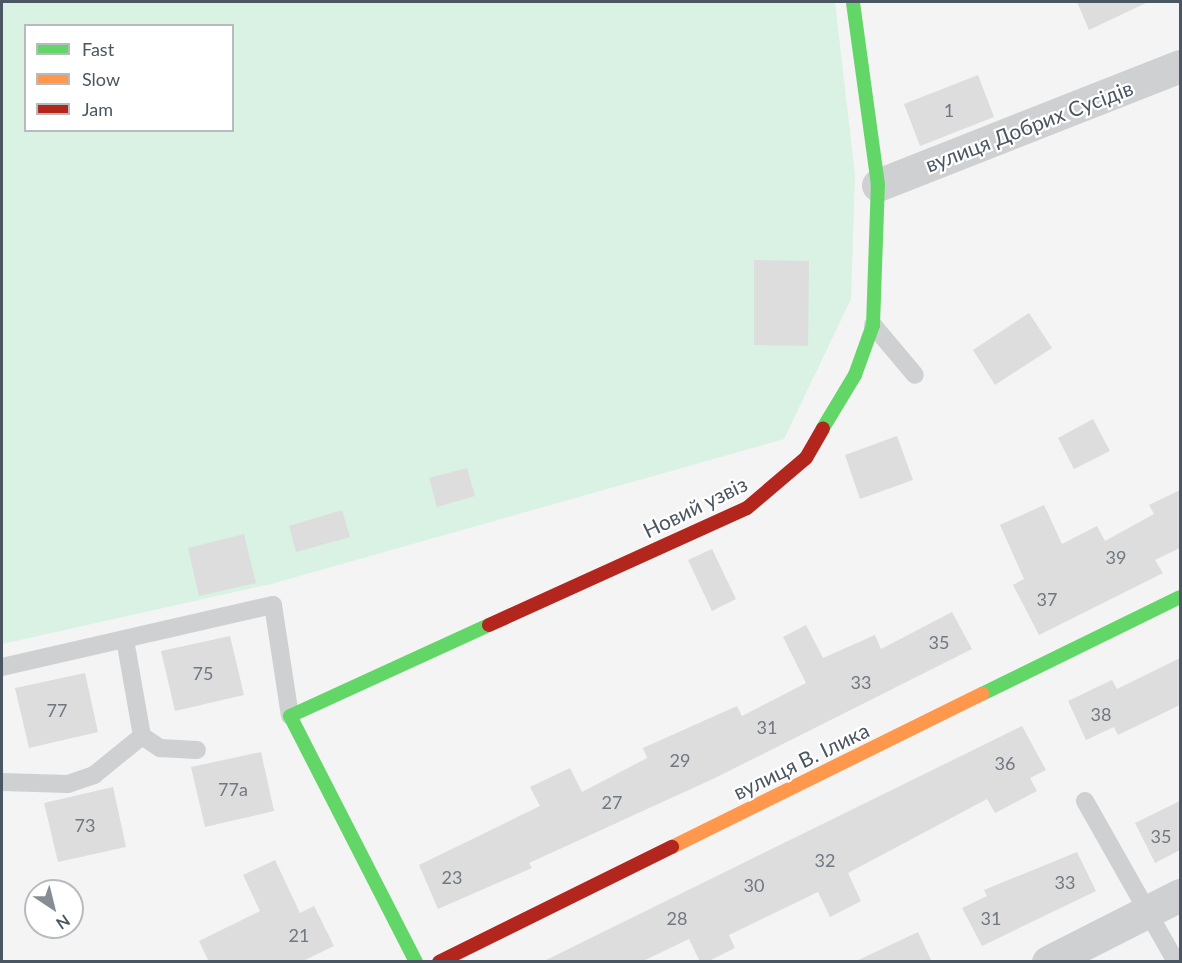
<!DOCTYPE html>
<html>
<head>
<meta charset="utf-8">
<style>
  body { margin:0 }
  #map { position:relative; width:1182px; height:963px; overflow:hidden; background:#f4f4f4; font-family:Lato,sans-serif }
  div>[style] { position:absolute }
  .green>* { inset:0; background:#d9f2e3 }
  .building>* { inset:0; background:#ddddde }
  .lane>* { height:18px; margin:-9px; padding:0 9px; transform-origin:9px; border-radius:9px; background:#ced0d2 }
  .street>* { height:33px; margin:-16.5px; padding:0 16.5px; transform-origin:16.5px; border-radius:16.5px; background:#ced0d2 }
  .fast>* { height:14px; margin:-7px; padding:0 7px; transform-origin:7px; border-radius:7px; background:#63d668 }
  .slow>* { height:14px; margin:-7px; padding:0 7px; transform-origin:7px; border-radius:7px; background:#ff974d }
  .jam>* { height:14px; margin:-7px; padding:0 7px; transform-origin:7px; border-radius:7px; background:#b3261e }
  span { translate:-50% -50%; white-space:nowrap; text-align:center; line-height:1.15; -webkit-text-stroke:4.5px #fff; paint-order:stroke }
  .number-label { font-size:18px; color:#707881 }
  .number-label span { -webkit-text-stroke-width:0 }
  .street-label { font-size:21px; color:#4a5661 }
  .frame { position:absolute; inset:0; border:3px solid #4a5661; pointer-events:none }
  .legend { position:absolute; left:24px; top:24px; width:210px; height:108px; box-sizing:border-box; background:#fff; border:2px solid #b7bbc0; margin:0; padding:8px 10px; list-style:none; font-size:18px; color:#4a5661 }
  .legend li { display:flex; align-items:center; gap:12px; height:30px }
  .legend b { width:30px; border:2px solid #b7bbc0 }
  .north { position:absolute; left:24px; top:879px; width:60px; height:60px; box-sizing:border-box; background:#fff; border:2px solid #b7bbc0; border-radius:50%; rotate:145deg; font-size:16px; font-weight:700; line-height:24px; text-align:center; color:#4a5661 }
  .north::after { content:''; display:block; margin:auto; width:21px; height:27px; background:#868d94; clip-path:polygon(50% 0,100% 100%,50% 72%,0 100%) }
</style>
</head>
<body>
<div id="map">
  <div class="green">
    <div style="clip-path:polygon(evenodd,2px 2px,835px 2px,855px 175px,851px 299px,784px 439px,271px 584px,2px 644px,2px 2px,26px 26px,232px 26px,232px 130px,26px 130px,26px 26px)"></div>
  </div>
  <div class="building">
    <div style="clip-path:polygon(1077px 2px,1148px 2px,1089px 30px)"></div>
    <div style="clip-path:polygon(978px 75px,994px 117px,920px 146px,904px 104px)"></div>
    <div style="clip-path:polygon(754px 260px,809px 261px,808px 346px,754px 345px)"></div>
    <div style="clip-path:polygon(1029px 313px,1052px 348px,995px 385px,973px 350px)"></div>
    <div style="clip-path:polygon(1093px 419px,1110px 451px,1074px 469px,1058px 438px)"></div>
    <div style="clip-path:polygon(897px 436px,913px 480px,860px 499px,845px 455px)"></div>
    <div style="clip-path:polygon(467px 468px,475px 496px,437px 507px,429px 478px)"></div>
    <div style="clip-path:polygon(1180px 490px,1180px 548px,1155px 560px,1163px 573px,1039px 635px,1013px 585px,1024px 579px,1000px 525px,1044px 505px,1062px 544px,1097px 526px,1105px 541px,1154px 514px,1149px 505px)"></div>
    <div style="clip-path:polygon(342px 510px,350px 537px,296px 552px,289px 526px)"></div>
    <div style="clip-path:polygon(244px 534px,256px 583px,199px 596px,188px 548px)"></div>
    <div style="clip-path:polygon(712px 549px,736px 599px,712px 611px,688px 560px)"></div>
    <div style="clip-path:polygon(952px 612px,972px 649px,715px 778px,529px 863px,532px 868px,438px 909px,419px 865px,540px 806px,530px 787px,570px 768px,582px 792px,647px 758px,643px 748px,737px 706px,742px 716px,806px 683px,783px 637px,806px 625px,823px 658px,875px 635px,881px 649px)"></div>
    <div style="clip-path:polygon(230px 636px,244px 695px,175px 711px,161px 651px)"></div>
    <div style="clip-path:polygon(1180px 658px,1180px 705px,1118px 735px,1114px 727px,1086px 740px,1068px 701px,1112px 680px,1117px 689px)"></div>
    <div style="clip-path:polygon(85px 673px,98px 732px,29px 748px,15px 688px)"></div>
    <div style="clip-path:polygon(1022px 726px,1046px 770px,1030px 778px,1037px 791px,995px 813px,987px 799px,848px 873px,861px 901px,830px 917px,818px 892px,729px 935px,735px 948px,707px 962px,700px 962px,689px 939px,641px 962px,542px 962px)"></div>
    <div style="clip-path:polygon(261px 752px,274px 811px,205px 827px,191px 767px)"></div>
    <div style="clip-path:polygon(113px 787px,126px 847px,58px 862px,44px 803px)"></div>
    <div style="clip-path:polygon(1180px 801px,1180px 850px,1155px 863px,1135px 823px)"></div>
    <div style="clip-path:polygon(1077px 852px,1096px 891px,982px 946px,962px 908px,987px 896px,984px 890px)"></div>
    <div style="clip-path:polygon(275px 860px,300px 913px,314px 906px,334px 946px,301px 962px,209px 962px,199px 941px,260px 911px,243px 875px)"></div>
    <div style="clip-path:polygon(918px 932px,932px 962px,854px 962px)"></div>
  </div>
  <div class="lane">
    <div style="left:873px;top:325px;width:65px;rotate:50deg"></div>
    <div style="left:2px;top:667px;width:278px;rotate:-12.9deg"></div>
    <div style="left:273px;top:605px;width:112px;rotate:81.3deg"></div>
    <div style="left:142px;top:736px;width:22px;rotate:34deg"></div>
    <div style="left:160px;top:748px;width:37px;rotate:3deg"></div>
    <div style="left:2px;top:782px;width:66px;rotate:1.7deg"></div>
    <div style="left:68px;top:784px;width:28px;rotate:-19deg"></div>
    <div style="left:94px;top:775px;width:62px;rotate:-39.1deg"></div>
    <div style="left:142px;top:736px;width:97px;rotate:-100deg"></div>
    <div style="left:1085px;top:801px;width:185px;rotate:60.5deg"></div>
  </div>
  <div class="street">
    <div style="left:878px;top:185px;width:325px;rotate:-21.5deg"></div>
    <div style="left:1048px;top:962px;width:148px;rotate:-26.9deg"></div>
  </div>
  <div class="fast">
    <div style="left:823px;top:428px;width:62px;rotate:-58.9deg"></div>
    <div style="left:855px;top:375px;width:53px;rotate:-70.2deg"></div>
    <div style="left:873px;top:325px;width:140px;rotate:-88deg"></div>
    <div style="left:878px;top:185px;width:185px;rotate:-97.8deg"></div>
    <div style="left:982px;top:694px;width:220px;rotate:-26.1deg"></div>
    <div style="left:416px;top:962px;width:276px;rotate:-117.1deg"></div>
    <div style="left:290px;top:716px;width:219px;rotate:-24.6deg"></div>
  </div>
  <div class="slow">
    <div style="left:672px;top:847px;width:346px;rotate:-26.3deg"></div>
  </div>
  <div class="jam">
    <div style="left:489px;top:625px;width:283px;rotate:-24.4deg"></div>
    <div style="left:747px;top:508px;width:77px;rotate:-40.3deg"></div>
    <div style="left:806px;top:458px;width:34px;rotate:-60deg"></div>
    <div style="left:439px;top:962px;width:260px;rotate:-26.3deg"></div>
  </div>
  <div class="number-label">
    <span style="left:949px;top:110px">1</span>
    <span style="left:1116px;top:557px">39</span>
    <span style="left:1047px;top:599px">37</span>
    <span style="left:939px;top:642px">35</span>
    <span style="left:203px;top:673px">75</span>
    <span style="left:861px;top:682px">33</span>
    <span style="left:57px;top:710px">77</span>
    <span style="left:1101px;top:714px">38</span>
    <span style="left:767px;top:727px">31</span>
    <span style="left:680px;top:760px">29</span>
    <span style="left:1005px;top:763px">36</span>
    <span style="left:233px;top:789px">77а</span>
    <span style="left:612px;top:802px">27</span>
    <span style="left:85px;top:825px">73</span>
    <span style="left:1161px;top:836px">35</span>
    <span style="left:825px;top:860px">32</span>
    <span style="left:452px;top:877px">23</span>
    <span style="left:1065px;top:882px">33</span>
    <span style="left:754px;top:885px">30</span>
    <span style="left:677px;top:918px">28</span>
    <span style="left:991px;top:918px">31</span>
    <span style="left:299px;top:935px">21</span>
  </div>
  <div class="street-label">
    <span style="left:1029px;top:126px;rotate:-21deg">вулиця Добрих Сусідів</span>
    <span style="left:695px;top:507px;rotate:-26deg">Новий узвіз</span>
    <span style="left:801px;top:761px;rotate:-26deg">вулиця В. Ілика</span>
  </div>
  <div class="frame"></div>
  <ul class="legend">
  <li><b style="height:8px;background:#63d668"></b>Fast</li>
  <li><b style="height:8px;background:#ff974d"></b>Slow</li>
  <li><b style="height:8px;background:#b3261e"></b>Jam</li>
  </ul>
  <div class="north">N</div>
</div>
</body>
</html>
